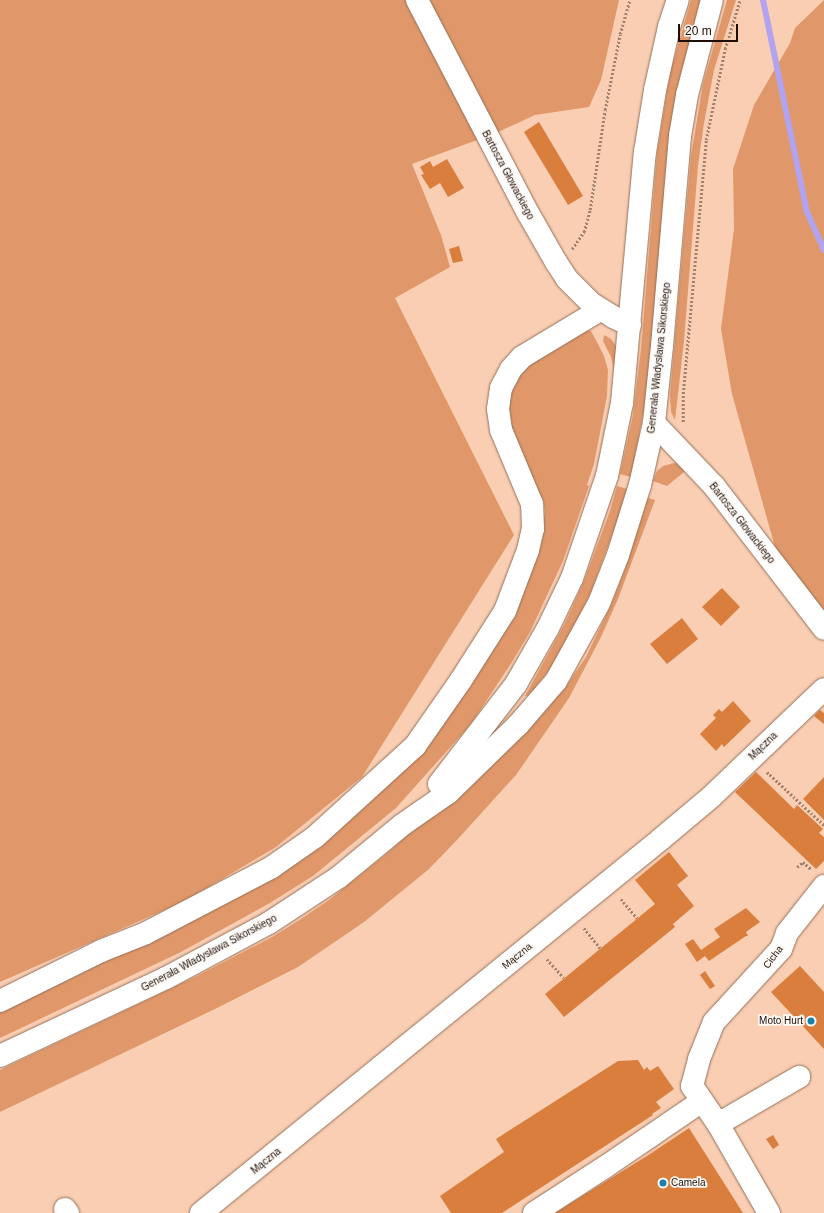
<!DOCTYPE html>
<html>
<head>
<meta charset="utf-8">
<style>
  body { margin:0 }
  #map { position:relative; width:824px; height:1213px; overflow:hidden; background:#f9ceb3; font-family:Helvetica,sans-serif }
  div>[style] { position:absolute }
  .green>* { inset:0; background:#e0986a }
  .stream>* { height:6px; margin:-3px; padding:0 3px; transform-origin:3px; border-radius:3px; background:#b2a3f0 }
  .building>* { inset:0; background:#da7e3e }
  .path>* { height:2.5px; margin-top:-1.25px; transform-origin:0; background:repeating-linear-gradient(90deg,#a1816d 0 2px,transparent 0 4px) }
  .roads { filter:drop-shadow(0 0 1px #956f57) drop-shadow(0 0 1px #956f57) }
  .minor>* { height:22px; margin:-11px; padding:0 11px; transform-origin:11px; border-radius:11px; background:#fff }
  .major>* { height:22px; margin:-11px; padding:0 11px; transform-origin:11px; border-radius:11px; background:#fff }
  .dots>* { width:11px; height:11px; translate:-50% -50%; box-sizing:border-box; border:2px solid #fcf8f5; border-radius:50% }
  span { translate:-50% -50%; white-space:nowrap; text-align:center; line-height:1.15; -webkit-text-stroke:3.5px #fcf8f5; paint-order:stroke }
  .street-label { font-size:10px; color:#1e0f06 }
  .poi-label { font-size:10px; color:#1e0f06 }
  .right { translate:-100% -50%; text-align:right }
  .left { translate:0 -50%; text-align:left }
  .scale { position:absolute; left:678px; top:24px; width:60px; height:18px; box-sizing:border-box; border:2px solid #1e0f06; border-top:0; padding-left:5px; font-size:12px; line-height:14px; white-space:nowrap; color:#1e0f06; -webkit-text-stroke:3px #fcf8f5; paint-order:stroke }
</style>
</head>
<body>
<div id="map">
  <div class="green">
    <div style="clip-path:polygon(0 0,619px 0,601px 80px,589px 107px,535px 115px,496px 133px,412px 164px,441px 235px,450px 267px,395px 298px,514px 535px,362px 777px,276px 847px,185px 901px,0 982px)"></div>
    <div style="clip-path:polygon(691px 0,702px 0,681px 74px,669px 144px,650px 363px,644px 409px,631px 477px,620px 474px,633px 415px,641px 349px,657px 154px,670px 73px)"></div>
    <div style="clip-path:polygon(727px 0,736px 0,714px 70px,704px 123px,698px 165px,684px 341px,675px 420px,671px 412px,670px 395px,691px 156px,703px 84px)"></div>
    <div style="clip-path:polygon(824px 0,824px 611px,775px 547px,732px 394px,721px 329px,734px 229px,733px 169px,754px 105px,790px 43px,795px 28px)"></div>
    <div style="clip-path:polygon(587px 330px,591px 331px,598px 344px,604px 356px,608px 370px,607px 396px,594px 464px,587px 485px,589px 486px,563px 561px,530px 632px,512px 662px,471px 724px,396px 808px,313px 876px,270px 903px,181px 952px,0 1038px,0 1006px,246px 887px,429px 731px,543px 523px,545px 512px,543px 500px,507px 432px,508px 386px,533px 361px)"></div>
    <div style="clip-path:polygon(604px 335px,611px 339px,616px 346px,614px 370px,611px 357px,603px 341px)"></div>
    <div style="clip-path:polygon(674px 463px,680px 464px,689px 468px,667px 486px,653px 481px,657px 471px,663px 466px)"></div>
    <div style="clip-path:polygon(617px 486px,627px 489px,619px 516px,591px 592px,557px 660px,534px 689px,527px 696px,525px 696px,565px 623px,584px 581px,610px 511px)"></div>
    <div style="clip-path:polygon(648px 498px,655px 500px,618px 599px,601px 637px,569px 698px,516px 775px,456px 841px,429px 869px,364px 922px,298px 967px,215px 1009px,0 1112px,0 1070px,199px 975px,274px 936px,301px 919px,329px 900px,385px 855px,534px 721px,565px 688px,586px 657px,611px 605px,624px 572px)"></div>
  </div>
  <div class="stream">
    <div style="left:763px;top:0;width:217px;rotate:78.3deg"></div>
    <div style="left:807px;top:212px;width:42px;rotate:65.9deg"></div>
  </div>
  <div class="building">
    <div style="clip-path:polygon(539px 122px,583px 196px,568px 205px,524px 132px)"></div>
    <div style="clip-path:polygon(447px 159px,464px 188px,448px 197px,440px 183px,430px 189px,421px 175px,424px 174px,420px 167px,430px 161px,433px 167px)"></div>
    <div style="clip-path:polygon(459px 246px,463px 261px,453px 263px,449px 249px)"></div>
    <div style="clip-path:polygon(722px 588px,740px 607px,721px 626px,702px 607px)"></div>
    <div style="clip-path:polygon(682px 618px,698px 639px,667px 664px,650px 644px)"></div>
    <div style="clip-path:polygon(733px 701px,751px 721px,724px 747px,722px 744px,716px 751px,700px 734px,716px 718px,713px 715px,719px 709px,722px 712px)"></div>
    <div style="clip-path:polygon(820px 710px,824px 713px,824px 724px,814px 716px)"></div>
    <div style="clip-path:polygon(756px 772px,794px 809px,797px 805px,823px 829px,819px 833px,824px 837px,824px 861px,816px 869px,735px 792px)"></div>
    <div style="clip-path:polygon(824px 777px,824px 820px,803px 799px)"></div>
    <div style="clip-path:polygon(669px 852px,688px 876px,677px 885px,694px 906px,673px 924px,675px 927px,564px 1017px,545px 994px,655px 904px,635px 880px)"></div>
    <div style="clip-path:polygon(746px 908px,760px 922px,746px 932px,748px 936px,746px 936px,709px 961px,705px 956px,697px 962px,685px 944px,693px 939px,701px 950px,720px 937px,714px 929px)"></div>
    <div style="clip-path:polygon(800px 966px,824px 992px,824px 1049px,771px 992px)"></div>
    <div style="clip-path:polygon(705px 971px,715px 986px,710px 989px,700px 975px)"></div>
    <div style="clip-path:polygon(638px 1060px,644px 1070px,647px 1067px,650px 1071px,658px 1066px,674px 1089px,656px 1102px,661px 1108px,652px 1114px,653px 1115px,502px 1213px,451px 1213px,440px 1196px,504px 1152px,496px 1139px,618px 1061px)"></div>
    <div style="clip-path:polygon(689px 1128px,743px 1213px,555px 1213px,650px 1154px)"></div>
    <div style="clip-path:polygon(773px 1135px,779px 1145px,773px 1149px,766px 1139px)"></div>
  </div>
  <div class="path">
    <div style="left:572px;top:249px;width:21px;rotate:-55deg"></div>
    <div style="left:584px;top:232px;width:23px;rotate:-75deg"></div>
    <div style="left:590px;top:210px;width:101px;rotate:-81.5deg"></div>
    <div style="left:605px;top:110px;width:77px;rotate:-78.8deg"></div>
    <div style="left:620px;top:34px;width:35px;rotate:-74deg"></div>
    <div style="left:683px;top:422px;width:28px;rotate:-90deg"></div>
    <div style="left:683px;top:394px;width:255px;rotate:-84.8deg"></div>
    <div style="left:706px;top:140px;width:93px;rotate:-78.2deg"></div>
    <div style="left:725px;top:49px;width:51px;rotate:-73deg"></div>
    <div style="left:767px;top:772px;width:78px;rotate:42.9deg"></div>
    <div style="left:797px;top:867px;width:8px;rotate:-40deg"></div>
    <div style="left:803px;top:862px;width:12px;rotate:42deg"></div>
    <div style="left:621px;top:899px;width:25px;rotate:50deg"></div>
    <div style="left:584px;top:928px;width:26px;rotate:51deg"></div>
    <div style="left:547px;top:959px;width:25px;rotate:48deg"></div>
  </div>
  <div class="roads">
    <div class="minor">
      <div style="left:417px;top:0;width:240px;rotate:62.5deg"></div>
      <div style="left:528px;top:213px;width:56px;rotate:60.3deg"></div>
      <div style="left:556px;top:262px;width:20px;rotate:57deg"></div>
      <div style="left:567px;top:279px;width:34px;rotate:45deg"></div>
      <div style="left:591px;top:303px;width:26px;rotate:32deg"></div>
      <div style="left:613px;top:317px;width:19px;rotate:25deg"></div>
      <div style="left:654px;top:423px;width:87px;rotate:46.4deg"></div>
      <div style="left:714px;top:486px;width:180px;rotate:52.4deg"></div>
      <div style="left:0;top:1001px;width:113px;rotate:-26.3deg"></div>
      <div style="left:101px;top:951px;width:48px;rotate:-21.8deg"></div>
      <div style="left:146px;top:933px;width:142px;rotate:-27.6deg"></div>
      <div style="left:272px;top:867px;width:52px;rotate:-34.9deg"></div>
      <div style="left:315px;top:837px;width:135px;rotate:-42.3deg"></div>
      <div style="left:415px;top:746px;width:80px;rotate:-55.1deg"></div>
      <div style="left:461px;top:680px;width:82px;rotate:-57.5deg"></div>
      <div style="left:505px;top:611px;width:65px;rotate:-69.3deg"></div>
      <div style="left:528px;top:550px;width:22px;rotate:-77deg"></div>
      <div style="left:533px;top:529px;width:25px;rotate:-92deg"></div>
      <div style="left:532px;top:504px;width:80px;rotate:-112.7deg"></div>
      <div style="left:501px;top:430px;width:21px;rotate:-98deg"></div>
      <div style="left:498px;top:409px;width:21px;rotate:-82deg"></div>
      <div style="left:501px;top:388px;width:21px;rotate:-62deg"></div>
      <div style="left:511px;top:369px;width:16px;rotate:-47deg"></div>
      <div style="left:522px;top:357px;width:91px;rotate:-31.1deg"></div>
      <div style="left:718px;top:1124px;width:46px;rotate:-124.4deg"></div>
      <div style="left:692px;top:1086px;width:28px;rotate:-75deg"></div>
      <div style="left:699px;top:1059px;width:40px;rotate:-68deg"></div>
      <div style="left:714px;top:1022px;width:99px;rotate:-47.5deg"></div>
      <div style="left:781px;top:949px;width:17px;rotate:-69deg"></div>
      <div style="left:787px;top:933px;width:60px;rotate:-51.8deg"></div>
      <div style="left:65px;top:1209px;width:5px;rotate:53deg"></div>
      <div style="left:201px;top:1213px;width:593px;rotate:-39.11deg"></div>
      <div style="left:661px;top:839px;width:65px;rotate:-40deg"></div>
      <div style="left:711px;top:797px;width:156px;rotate:-43.7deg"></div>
      <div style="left:534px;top:1213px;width:85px;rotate:-32.9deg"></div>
      <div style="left:605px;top:1167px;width:117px;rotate:-34.2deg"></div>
      <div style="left:769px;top:1213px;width:103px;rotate:-119.8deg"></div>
      <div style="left:718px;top:1124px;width:94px;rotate:-30.1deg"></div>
    </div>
    <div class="major">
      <div style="left:439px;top:784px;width:126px;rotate:-52.4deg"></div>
      <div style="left:516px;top:684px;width:64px;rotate:-60.3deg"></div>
      <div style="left:548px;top:628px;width:55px;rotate:-64.4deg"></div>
      <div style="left:572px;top:578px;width:108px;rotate:-71.1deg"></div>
      <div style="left:607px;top:476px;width:75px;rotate:-78.4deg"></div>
      <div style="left:622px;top:403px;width:252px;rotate:-84.8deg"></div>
      <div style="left:645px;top:152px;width:63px;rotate:-80.8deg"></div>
      <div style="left:655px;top:90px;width:65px;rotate:-77.5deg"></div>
      <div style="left:669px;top:27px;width:28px;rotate:-72deg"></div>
      <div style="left:0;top:1056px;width:183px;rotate:-25.2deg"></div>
      <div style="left:166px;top:978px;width:117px;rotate:-28.1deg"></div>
      <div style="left:269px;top:923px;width:84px;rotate:-33.3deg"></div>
      <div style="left:339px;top:877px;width:82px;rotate:-39.5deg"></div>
      <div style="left:402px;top:825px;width:56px;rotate:-34.8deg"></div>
      <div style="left:448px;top:793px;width:98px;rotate:-44.2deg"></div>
      <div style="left:518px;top:725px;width:58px;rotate:-49.2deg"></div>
      <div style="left:556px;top:681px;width:89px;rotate:-61.1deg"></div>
      <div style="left:599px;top:603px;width:52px;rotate:-68.4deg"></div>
      <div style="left:618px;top:555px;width:73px;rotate:-72.6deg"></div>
      <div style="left:640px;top:485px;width:64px;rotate:-77.3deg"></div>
      <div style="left:654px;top:423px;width:77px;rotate:-84.1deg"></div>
      <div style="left:662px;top:346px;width:211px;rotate:-85.1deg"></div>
      <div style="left:680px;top:136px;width:42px;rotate:-80.3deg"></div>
      <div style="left:687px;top:95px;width:98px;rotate:-75.3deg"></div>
    </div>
  </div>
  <div class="dots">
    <div style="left:811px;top:1021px;background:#1c80ab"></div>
    <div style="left:663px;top:1183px;background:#1c80ab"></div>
  </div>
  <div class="street-label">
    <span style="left:508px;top:175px;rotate:62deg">Bartosza Głowackiego</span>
    <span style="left:659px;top:358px;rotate:-84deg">Generała Władysława Sikorskiego</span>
    <span style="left:742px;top:523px;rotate:52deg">Bartosza Głowackiego</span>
    <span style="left:763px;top:746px;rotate:-44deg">Mączna</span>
    <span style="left:209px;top:953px;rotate:-28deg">Generała Władysława Sikorskiego</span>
    <span style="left:517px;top:956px;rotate:-39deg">Mączna</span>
    <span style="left:773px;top:957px;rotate:-53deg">Cicha</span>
    <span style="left:266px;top:1161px;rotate:-39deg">Mączna</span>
  </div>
  <div class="poi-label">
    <span class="right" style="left:803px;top:1021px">Moto Hurt</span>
    <span class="left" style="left:671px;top:1183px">Camela</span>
  </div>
  <div class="scale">20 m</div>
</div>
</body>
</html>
